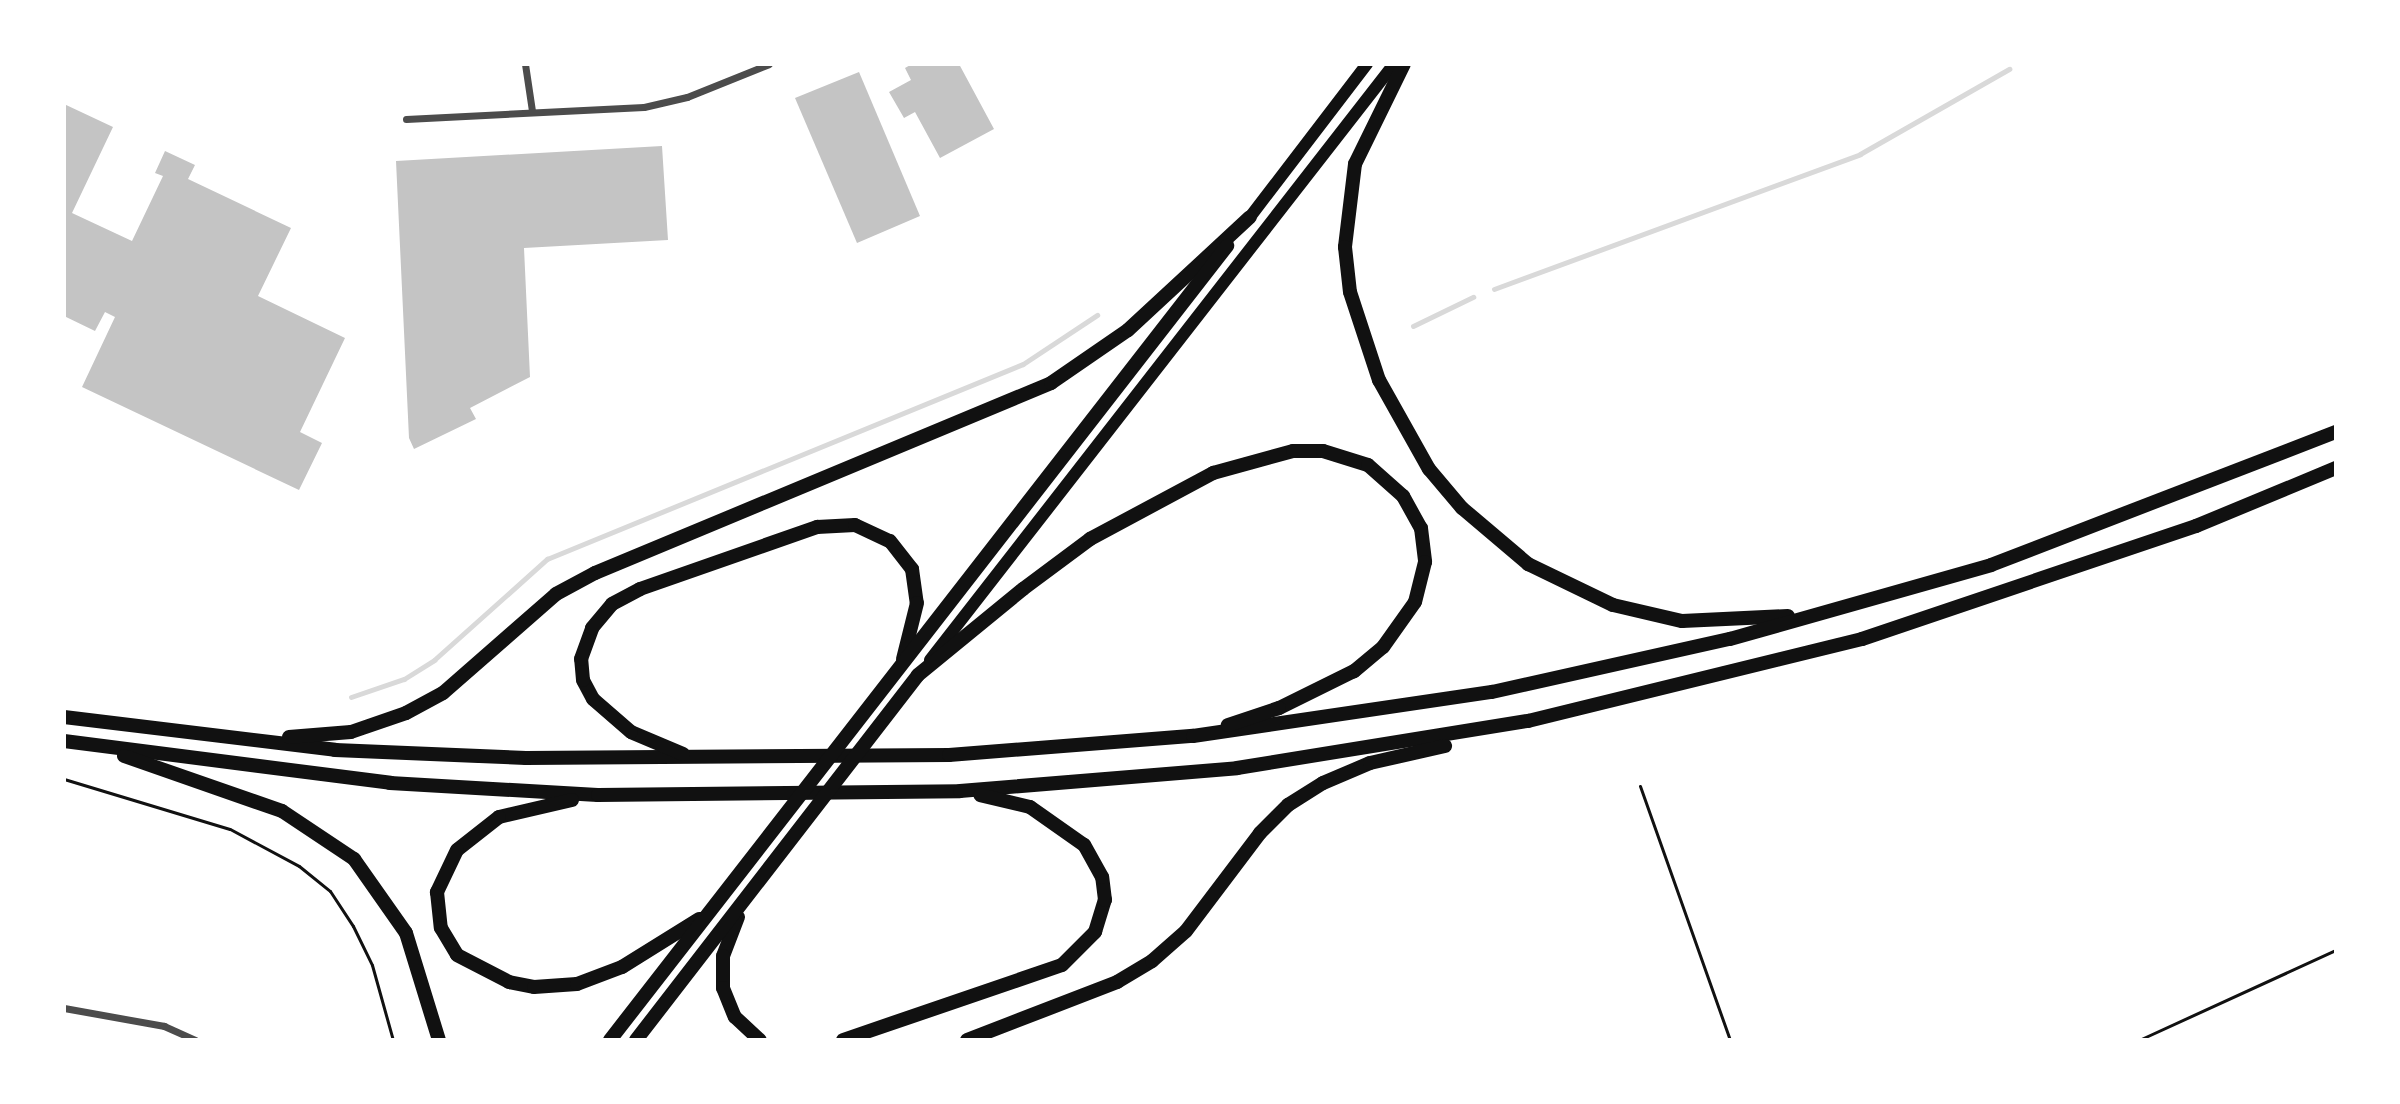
<!DOCTYPE html>
<html>
<head>
<meta charset="utf-8">
<style>
  body { margin:0 }
  #map { position:relative; width:2400px; height:1104px; overflow:hidden; background:#fff; font-family:Rubik,sans-serif }
  div>[style] { position:absolute }
  .stream>* { height:5px; margin:-2.5px; padding:0 2.5px; transform-origin:2.5px; border-radius:2.5px; background:#d9d9d9 }
  .building>* { inset:0; background:#c4c4c4 }
  .path>* { height:3px; margin:-1.5px; padding:0 1.5px; transform-origin:1.5px; border-radius:1.5px; background:#111 }
  .minor>* { height:7px; margin:-3.5px; padding:0 3.5px; transform-origin:3.5px; border-radius:3.5px; background:#4c4c4c }
  .trunk>* { height:12px; margin:-6px; padding:0 6px; transform-origin:6px; border-radius:6px; background:#111 }
  .motorway>* { height:14px; margin:-7px; padding:0 7px; transform-origin:7px; border-radius:7px; background:#111 }
  span { translate:-50% -50%; white-space:nowrap; text-align:center; line-height:1.15; -webkit-text-stroke:6px #fff; paint-order:stroke }
  .frame { position:absolute; inset:0; border:66px solid #fff; pointer-events:none }
</style>
</head>
<body>
<div id="map">
  <div class="stream">
    <div style="left:1494px;top:289px;width:390px;rotate:-20.2deg"></div>
    <div style="left:1860px;top:154px;width:172px;rotate:-29.7deg"></div>
    <div style="left:1413px;top:326px;width:67px;rotate:-25.8deg"></div>
    <div style="left:351px;top:697px;width:56px;rotate:-18.8deg"></div>
    <div style="left:404px;top:679px;width:36px;rotate:-32deg"></div>
    <div style="left:434px;top:660px;width:152px;rotate:-41.8deg"></div>
    <div style="left:547px;top:559px;width:514px;rotate:-22.28deg"></div>
    <div style="left:1023px;top:364px;width:89px;rotate:-33.5deg"></div>
  </div>
  <div class="building">
    <div style="clip-path:polygon(912px 64px,959px 64px,994px 129px,940px 158px,915px 112px,904px 118px,889px 92px,911px 80px,905px 68px)"></div>
    <div style="clip-path:polygon(859px 72px,920px 216px,857px 243px,795px 98px)"></div>
    <div style="clip-path:polygon(64px 104px,113px 127px,72px 213px,132px 241px,163px 176px,155px 173px,165px 151px,195px 165px,188px 179px,291px 228px,258px 296px,345px 338px,300px 432px,322px 443px,299px 490px,82px 387px,115px 317px,105px 312px,95px 331px,64px 316px)"></div>
    <div style="clip-path:polygon(662px 146px,668px 240px,524px 248px,530px 377px,470px 408px,476px 419px,414px 449px,409px 438px,396px 161px)"></div>
  </div>
  <div class="path">
    <div style="left:64px;top:779px;width:173px;rotate:16.8deg"></div>
    <div style="left:230px;top:829px;width:78px;rotate:28.2deg"></div>
    <div style="left:299px;top:866px;width:40px;rotate:39deg"></div>
    <div style="left:330px;top:891px;width:42px;rotate:56.7deg"></div>
    <div style="left:353px;top:926px;width:43px;rotate:64deg"></div>
    <div style="left:372px;top:965px;width:78px;rotate:74.4deg"></div>
    <div style="left:1640px;top:786px;width:269px;rotate:70.5deg"></div>
    <div style="left:2139px;top:1040px;width:217px;rotate:-24.6deg"></div>
  </div>
  <div class="minor">
    <div style="left:525px;top:64px;width:48px;rotate:81.5deg"></div>
    <div style="left:406px;top:119px;width:238px;rotate:-2.9deg"></div>
    <div style="left:644px;top:107px;width:44px;rotate:-13.1deg"></div>
    <div style="left:687px;top:97px;width:88px;rotate:-21.9deg"></div>
    <div style="left:64px;top:1008px;width:102px;rotate:10.2deg"></div>
    <div style="left:164px;top:1026px;width:34px;rotate:24deg"></div>
  </div>
  <div class="trunk">
    <div style="left:1250px;top:217px;width:193px;rotate:-52.6deg"></div>
    <div style="left:930px;top:660px;width:755px;rotate:-52.1deg"></div>
  </div>
  <div class="motorway">
    <div style="left:1404px;top:64px;width:111px;rotate:116.1deg"></div>
    <div style="left:1355px;top:164px;width:84px;rotate:96.9deg"></div>
    <div style="left:1345px;top:247px;width:45px;rotate:83.7deg"></div>
    <div style="left:1350px;top:292px;width:93px;rotate:71.8deg"></div>
    <div style="left:1379px;top:380px;width:102px;rotate:60.7deg"></div>
    <div style="left:1429px;top:469px;width:51px;rotate:49.8deg"></div>
    <div style="left:1462px;top:508px;width:87px;rotate:40.3deg"></div>
    <div style="left:1528px;top:564px;width:94px;rotate:25.8deg"></div>
    <div style="left:1613px;top:605px;width:71px;rotate:13.1deg"></div>
    <div style="left:1682px;top:621px;width:106px;rotate:-2.7deg"></div>
    <div style="left:64px;top:717px;width:273px;rotate:6.9deg"></div>
    <div style="left:335px;top:750px;width:191px;rotate:2.4deg"></div>
    <div style="left:526px;top:758px;width:423px;rotate:-0.4deg"></div>
    <div style="left:949px;top:755px;width:245px;rotate:-4.5deg"></div>
    <div style="left:1193px;top:736px;width:302px;rotate:-8.4deg"></div>
    <div style="left:1492px;top:692px;width:244px;rotate:-12.6deg"></div>
    <div style="left:1730px;top:639px;width:271px;rotate:-15.8deg"></div>
    <div style="left:1991px;top:565px;width:370px;rotate:-21.1deg"></div>
    <div style="left:289px;top:737px;width:62px;rotate:-4.6deg"></div>
    <div style="left:351px;top:732px;width:58px;rotate:-19.1deg"></div>
    <div style="left:406px;top:713px;width:42px;rotate:-28.4deg"></div>
    <div style="left:443px;top:693px;width:150px;rotate:-41.2deg"></div>
    <div style="left:556px;top:594px;width:44px;rotate:-28.3deg"></div>
    <div style="left:595px;top:573px;width:494px;rotate:-22.6deg"></div>
    <div style="left:1051px;top:383px;width:93px;rotate:-34.5deg"></div>
    <div style="left:1128px;top:330px;width:166px;rotate:-42.8deg"></div>
    <div style="left:64px;top:741px;width:329px;rotate:7.3deg"></div>
    <div style="left:390px;top:783px;width:208px;rotate:3.3deg"></div>
    <div style="left:598px;top:795px;width:362px;rotate:-0.6deg"></div>
    <div style="left:960px;top:791px;width:278px;rotate:-4.7deg"></div>
    <div style="left:1237px;top:768px;width:295px;rotate:-9.2deg"></div>
    <div style="left:1528px;top:721px;width:344px;rotate:-13.8deg"></div>
    <div style="left:1862px;top:639px;width:353px;rotate:-18.7deg"></div>
    <div style="left:2196px;top:526px;width:152px;rotate:-22.5deg"></div>
    <div style="left:683px;top:754px;width:56px;rotate:-157.1deg"></div>
    <div style="left:631px;top:732px;width:50px;rotate:-139deg"></div>
    <div style="left:593px;top:699px;width:21px;rotate:-118deg"></div>
    <div style="left:583px;top:680px;width:21px;rotate:-95deg"></div>
    <div style="left:581px;top:659px;width:33px;rotate:-70deg"></div>
    <div style="left:592px;top:628px;width:31px;rotate:-50deg"></div>
    <div style="left:612px;top:604px;width:32px;rotate:-28deg"></div>
    <div style="left:640px;top:589px;width:188px;rotate:-19.3deg"></div>
    <div style="left:817px;top:527px;width:38px;rotate:-3deg"></div>
    <div style="left:855px;top:525px;width:38px;rotate:25deg"></div>
    <div style="left:890px;top:541px;width:36px;rotate:52deg"></div>
    <div style="left:912px;top:569px;width:34px;rotate:82deg"></div>
    <div style="left:917px;top:603px;width:58px;rotate:104deg"></div>
    <div style="left:124px;top:756px;width:167px;rotate:19.2deg"></div>
    <div style="left:282px;top:811px;width:87px;rotate:33.7deg"></div>
    <div style="left:354px;top:859px;width:90px;rotate:54.9deg"></div>
    <div style="left:406px;top:933px;width:112px;rotate:72.9deg"></div>
    <div style="left:572px;top:800px;width:75px;rotate:166.9deg"></div>
    <div style="left:499px;top:817px;width:53px;rotate:141.8deg"></div>
    <div style="left:457px;top:850px;width:47px;rotate:115.5deg"></div>
    <div style="left:437px;top:892px;width:36px;rotate:84deg"></div>
    <div style="left:441px;top:928px;width:31px;rotate:59deg"></div>
    <div style="left:457px;top:955px;width:59px;rotate:27.4deg"></div>
    <div style="left:509px;top:982px;width:25px;rotate:11deg"></div>
    <div style="left:534px;top:987px;width:43px;rotate:-4deg"></div>
    <div style="left:577px;top:984px;width:48px;rotate:-20.7deg"></div>
    <div style="left:622px;top:967px;width:91px;rotate:-31.9deg"></div>
    <div style="left:738px;top:917px;width:42px;rotate:111deg"></div>
    <div style="left:723px;top:956px;width:32px;rotate:90deg"></div>
    <div style="left:723px;top:988px;width:31px;rotate:68deg"></div>
    <div style="left:735px;top:1017px;width:34px;rotate:43deg"></div>
    <div style="left:610px;top:1040px;width:1006px;rotate:-52.15deg"></div>
    <div style="left:636px;top:1040px;width:461px;rotate:-52.3deg"></div>
    <div style="left:918px;top:675px;width:136px;rotate:-39.3deg"></div>
    <div style="left:1023px;top:589px;width:84px;rotate:-36.7deg"></div>
    <div style="left:1090px;top:539px;width:140px;rotate:-28.2deg"></div>
    <div style="left:1213px;top:473px;width:83px;rotate:-15.4deg"></div>
    <div style="left:1293px;top:451px;width:30px"></div>
    <div style="left:1323px;top:451px;width:47px;rotate:17.3deg"></div>
    <div style="left:1368px;top:465px;width:47px;rotate:41.5deg"></div>
    <div style="left:1403px;top:496px;width:37px;rotate:61deg"></div>
    <div style="left:1421px;top:528px;width:34px;rotate:83deg"></div>
    <div style="left:1425px;top:562px;width:41px;rotate:104deg"></div>
    <div style="left:1415px;top:602px;width:55px;rotate:125.4deg"></div>
    <div style="left:1383px;top:647px;width:38px;rotate:140deg"></div>
    <div style="left:1354px;top:671px;width:84px;rotate:153.7deg"></div>
    <div style="left:1279px;top:708px;width:54px;rotate:161.6deg"></div>
    <div style="left:843px;top:1040px;width:231px;rotate:-18.9deg"></div>
    <div style="left:1062px;top:965px;width:47px;rotate:-45deg"></div>
    <div style="left:1095px;top:932px;width:34px;rotate:-73deg"></div>
    <div style="left:1105px;top:900px;width:23px;rotate:-97deg"></div>
    <div style="left:1102px;top:877px;width:37px;rotate:-119deg"></div>
    <div style="left:1084px;top:845px;width:66px;rotate:-144.9deg"></div>
    <div style="left:1030px;top:807px;width:51px;rotate:-166.5deg"></div>
    <div style="left:967px;top:1040px;width:161px;rotate:-21.1deg"></div>
    <div style="left:1117px;top:982px;width:41px;rotate:-31deg"></div>
    <div style="left:1152px;top:961px;width:45px;rotate:-41.4deg"></div>
    <div style="left:1186px;top:931px;width:123px;rotate:-52.9deg"></div>
    <div style="left:1260px;top:833px;width:40px;rotate:-45deg"></div>
    <div style="left:1288px;top:805px;width:41px;rotate:-32.2deg"></div>
    <div style="left:1323px;top:783px;width:51px;rotate:-23.1deg"></div>
    <div style="left:1370px;top:763px;width:77px;rotate:-12.8deg"></div>
  </div>
  <div class="frame"></div>
</div>
</body>
</html>
